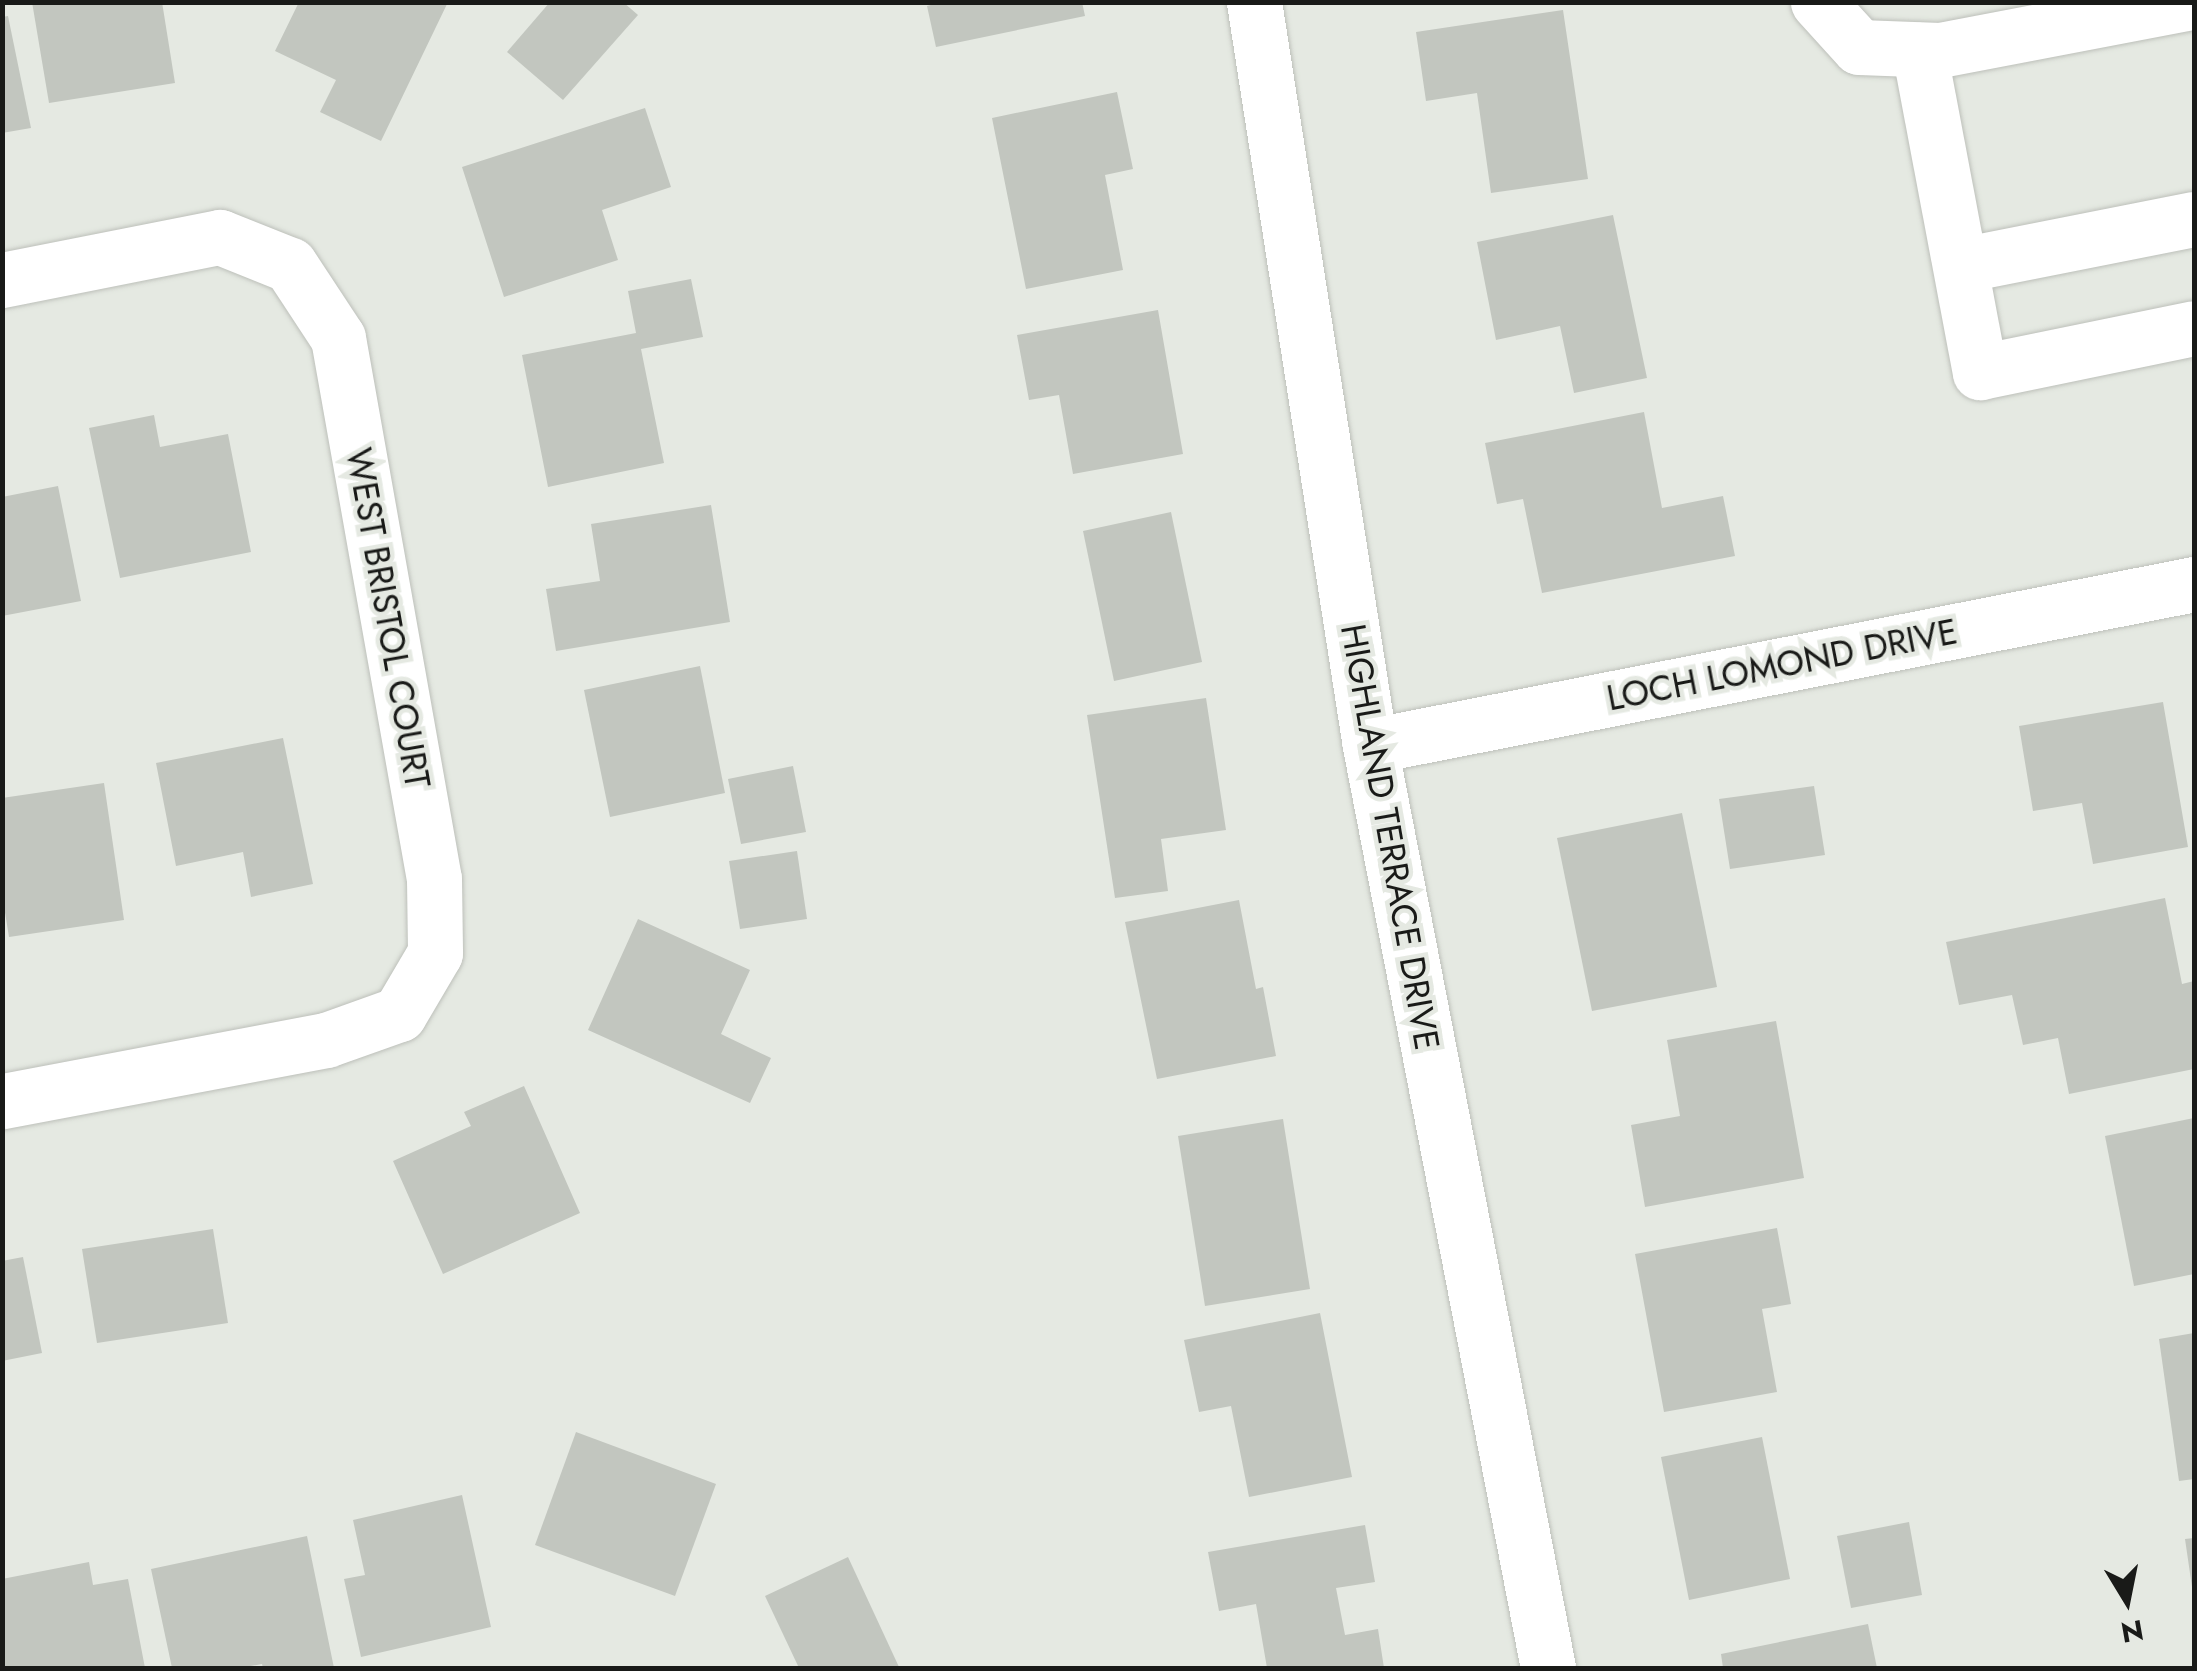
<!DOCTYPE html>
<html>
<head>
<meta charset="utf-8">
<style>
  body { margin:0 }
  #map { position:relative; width:2197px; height:1671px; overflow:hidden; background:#e5e9e2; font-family:Jost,sans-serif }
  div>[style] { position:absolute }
  .building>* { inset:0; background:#c2c6bf }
  .roads { filter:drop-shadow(0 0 2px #bdc0ba) drop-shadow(0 0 2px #bdc0ba) }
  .minor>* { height:55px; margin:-27.5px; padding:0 27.5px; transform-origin:27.5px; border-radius:27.5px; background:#fff }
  span { translate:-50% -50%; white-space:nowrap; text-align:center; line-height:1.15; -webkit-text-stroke:9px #e5e9e2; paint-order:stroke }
  .street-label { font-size:35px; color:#191a18 }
  .frame { position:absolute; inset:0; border:5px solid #191a18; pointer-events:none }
  .north { position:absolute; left:2077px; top:1551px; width:100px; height:100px; -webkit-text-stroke:8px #e5e9e2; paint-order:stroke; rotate:170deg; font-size:28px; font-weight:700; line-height:40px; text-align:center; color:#191a18 }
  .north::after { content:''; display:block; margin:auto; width:35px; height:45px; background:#191a18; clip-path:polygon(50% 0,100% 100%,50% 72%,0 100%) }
</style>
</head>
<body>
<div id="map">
  <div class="building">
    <div style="clip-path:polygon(32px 2px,162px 2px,175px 83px,49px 103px)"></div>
    <div style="clip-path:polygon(299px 2px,448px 2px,381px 141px,320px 112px,336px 80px,275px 51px)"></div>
    <div style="clip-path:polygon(550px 2px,623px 2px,638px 15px,563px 100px,507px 52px)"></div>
    <div style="clip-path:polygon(942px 2px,1082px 2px,1085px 16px,936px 47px,927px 6px)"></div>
    <div style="clip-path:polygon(1563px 10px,1588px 179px,1491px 193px,1477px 93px,1426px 101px,1416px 32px)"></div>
    <div style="clip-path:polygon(8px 16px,31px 128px,2px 133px,2px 17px)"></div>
    <div style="clip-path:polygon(1117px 92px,1133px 169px,1105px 175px,1123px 270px,1026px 289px,992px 118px)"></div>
    <div style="clip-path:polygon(645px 108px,671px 187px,602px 210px,618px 260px,504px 297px,462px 167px)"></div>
    <div style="clip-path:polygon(1613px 215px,1647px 378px,1574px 393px,1560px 326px,1496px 340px,1477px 242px)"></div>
    <div style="clip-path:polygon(691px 279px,703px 337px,641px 349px,664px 463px,548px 487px,522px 355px,636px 333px,628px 291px)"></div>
    <div style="clip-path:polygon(1158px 310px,1183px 454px,1073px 474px,1059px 395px,1029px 400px,1017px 335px)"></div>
    <div style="clip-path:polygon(1644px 412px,1662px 508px,1723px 496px,1735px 556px,1542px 593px,1523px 499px,1497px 504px,1485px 443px)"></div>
    <div style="clip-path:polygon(154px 415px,160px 447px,228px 434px,251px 552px,120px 578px,89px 428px)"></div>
    <div style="clip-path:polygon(58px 486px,81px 601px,2px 616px,2px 497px)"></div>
    <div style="clip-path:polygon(711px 505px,730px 622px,556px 651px,546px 589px,600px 581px,591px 524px)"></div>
    <div style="clip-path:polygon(1171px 512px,1202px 662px,1114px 681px,1083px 531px)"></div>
    <div style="clip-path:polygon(700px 666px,725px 793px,610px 817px,584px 690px)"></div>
    <div style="clip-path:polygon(1206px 698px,1226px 830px,1161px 839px,1168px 891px,1115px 898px,1087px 715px)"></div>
    <div style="clip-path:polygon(2163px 702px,2188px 847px,2093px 864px,2082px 803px,2033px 811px,2019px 726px)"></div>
    <div style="clip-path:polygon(283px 738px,313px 884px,251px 897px,243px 852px,176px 866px,156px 763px)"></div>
    <div style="clip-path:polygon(793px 766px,806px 832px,741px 844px,728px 779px)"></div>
    <div style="clip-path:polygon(104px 783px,124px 920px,9px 937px,2px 894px,2px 798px)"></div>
    <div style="clip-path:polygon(1814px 786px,1825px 855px,1730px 869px,1719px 799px)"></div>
    <div style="clip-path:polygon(1682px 813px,1717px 987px,1592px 1011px,1557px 838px)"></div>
    <div style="clip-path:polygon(797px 851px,807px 919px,740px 929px,729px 861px)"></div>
    <div style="clip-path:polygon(2165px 898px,2182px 984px,2194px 981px,2194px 1069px,2069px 1094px,2058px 1038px,2023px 1045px,2012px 995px,1959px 1005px,1946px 942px)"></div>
    <div style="clip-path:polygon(1239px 900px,1256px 989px,1263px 987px,1276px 1056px,1157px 1079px,1125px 922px)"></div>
    <div style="clip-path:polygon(638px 919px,750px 970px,721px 1034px,771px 1058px,750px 1103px,588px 1030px)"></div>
    <div style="clip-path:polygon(1776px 1021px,1804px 1178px,1645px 1207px,1631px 1125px,1680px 1116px,1667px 1040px)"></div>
    <div style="clip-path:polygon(524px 1086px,580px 1213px,443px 1274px,393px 1161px,471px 1126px,464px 1112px)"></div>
    <div style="clip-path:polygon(2194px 1118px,2194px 1274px,2134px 1286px,2105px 1136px)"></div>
    <div style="clip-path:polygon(1283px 1119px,1310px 1289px,1205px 1306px,1178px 1136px)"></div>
    <div style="clip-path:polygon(1777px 1228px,1791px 1304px,1762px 1309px,1777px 1392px,1664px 1412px,1635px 1254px)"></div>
    <div style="clip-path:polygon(213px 1229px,228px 1323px,97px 1343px,82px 1249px)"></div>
    <div style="clip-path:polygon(23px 1257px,42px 1353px,2px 1361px,2px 1261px)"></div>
    <div style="clip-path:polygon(1320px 1313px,1352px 1477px,1249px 1497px,1231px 1406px,1199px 1412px,1184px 1340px)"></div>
    <div style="clip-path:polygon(2194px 1333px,2194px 1479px,2179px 1481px,2159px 1339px)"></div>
    <div style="clip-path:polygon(576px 1432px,716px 1484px,675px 1596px,535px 1545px)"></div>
    <div style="clip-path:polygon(1762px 1437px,1790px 1579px,1689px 1600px,1661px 1457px)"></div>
    <div style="clip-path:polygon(462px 1495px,491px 1627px,361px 1657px,344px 1579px,365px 1575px,353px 1520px)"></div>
    <div style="clip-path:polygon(1909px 1522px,1922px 1595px,1851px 1608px,1837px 1536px)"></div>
    <div style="clip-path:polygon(1365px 1525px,1375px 1582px,1336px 1588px,1345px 1635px,1378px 1629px,1384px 1668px,1267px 1668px,1256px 1604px,1219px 1611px,1208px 1552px)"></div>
    <div style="clip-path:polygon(307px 1536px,334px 1668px,263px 1668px,262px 1664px,239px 1668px,172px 1668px,151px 1569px)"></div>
    <div style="clip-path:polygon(2194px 1538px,2194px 1587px,2192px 1587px,2185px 1539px)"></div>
    <div style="clip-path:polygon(848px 1557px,899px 1667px,799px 1668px,765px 1596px)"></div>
    <div style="clip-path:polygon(89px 1562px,93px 1585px,128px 1579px,145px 1668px,2px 1668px,2px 1579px)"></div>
    <div style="clip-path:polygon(1868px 1624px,1877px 1668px,1723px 1668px,1721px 1654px)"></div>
  </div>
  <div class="roads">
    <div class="minor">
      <div style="left:1254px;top:2px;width:753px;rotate:81.14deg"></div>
      <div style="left:1370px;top:746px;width:939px;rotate:79.07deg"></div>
      <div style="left:1818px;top:2px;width:61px;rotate:47.7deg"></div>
      <div style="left:1859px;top:47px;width:81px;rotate:2.1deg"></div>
      <div style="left:1940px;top:50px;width:256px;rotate:-10.8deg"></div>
      <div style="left:1919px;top:50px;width:328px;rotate:79.3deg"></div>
      <div style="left:1980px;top:372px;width:218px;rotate:-11.6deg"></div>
      <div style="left:1961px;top:265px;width:237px;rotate:-11.2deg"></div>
      <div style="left:2px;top:280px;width:222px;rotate:-11.2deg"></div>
      <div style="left:220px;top:237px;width:75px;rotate:21.8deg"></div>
      <div style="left:290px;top:265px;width:87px;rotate:56.7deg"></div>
      <div style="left:338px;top:338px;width:549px;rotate:79.94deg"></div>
      <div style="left:434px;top:879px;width:74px;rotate:89.2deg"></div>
      <div style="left:435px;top:953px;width:71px;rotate:120.5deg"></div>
      <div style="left:399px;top:1014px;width:77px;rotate:160.4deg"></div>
      <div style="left:326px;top:1040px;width:330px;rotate:169.3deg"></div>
      <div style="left:1370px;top:746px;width:840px;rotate:-11.12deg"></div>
    </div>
  </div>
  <div class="street-label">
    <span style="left:388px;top:618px;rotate:80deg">WEST BRISTOL COURT</span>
    <span style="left:1782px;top:665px;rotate:-11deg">LOCH LOMOND DRIVE</span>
    <span style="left:1390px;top:837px;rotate:80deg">HIGHLAND TERRACE DRIVE</span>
  </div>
  <div class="frame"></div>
  <div class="north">N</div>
</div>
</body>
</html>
